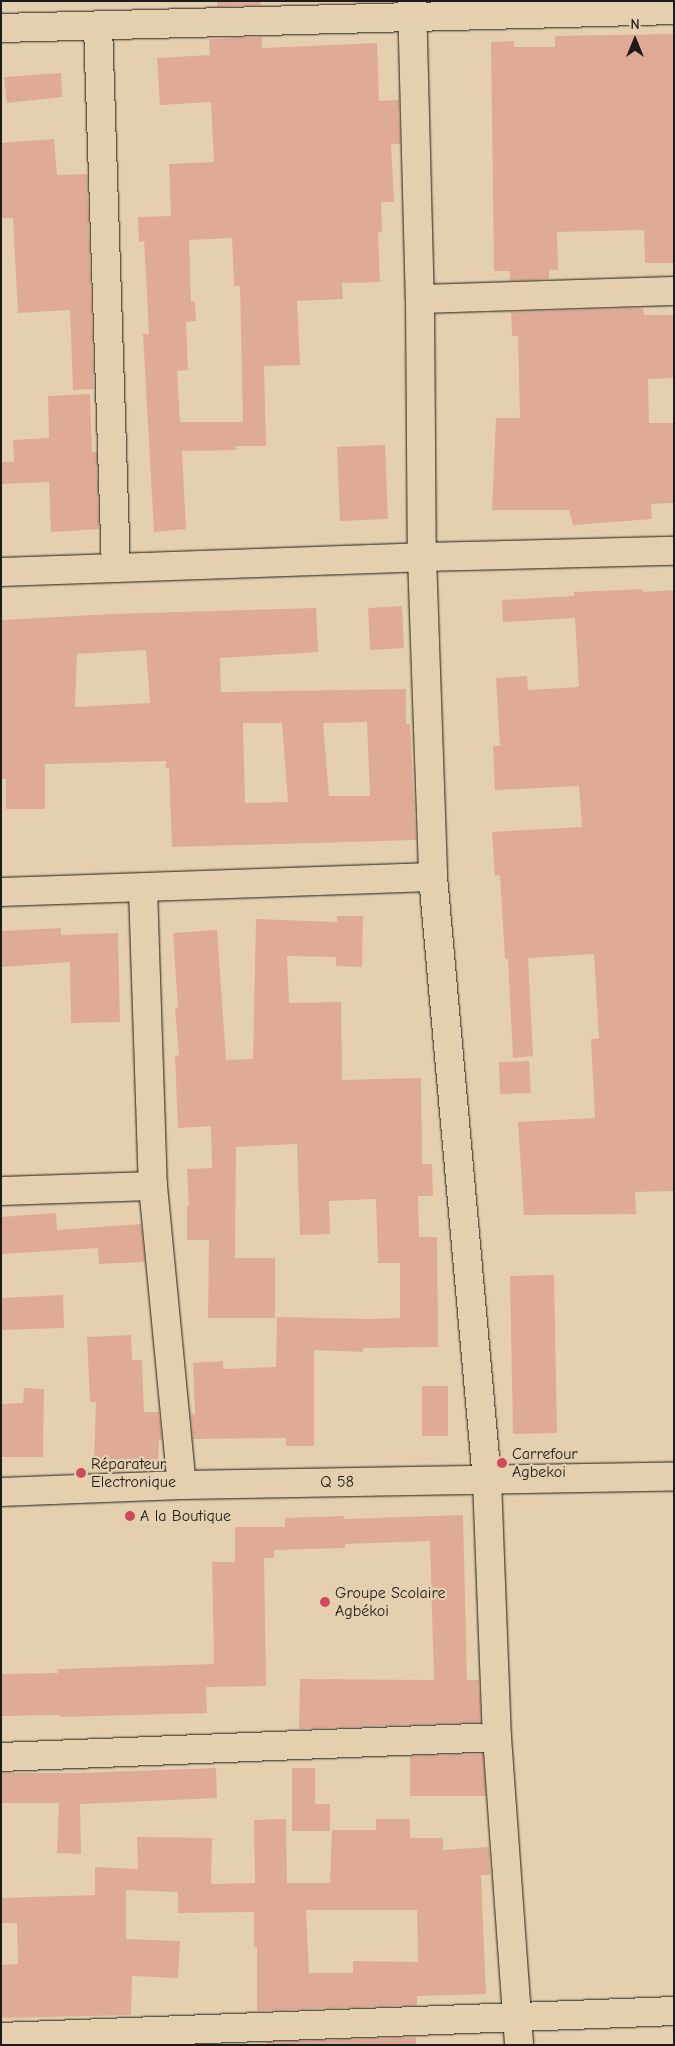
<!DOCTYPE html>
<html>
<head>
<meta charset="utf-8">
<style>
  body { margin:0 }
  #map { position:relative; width:675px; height:2046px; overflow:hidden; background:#e4d0ae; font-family:"Comic Neue",sans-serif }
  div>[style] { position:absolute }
  .building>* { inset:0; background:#e0ab96 }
  .roads { filter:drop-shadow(0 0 1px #1c1c1c) drop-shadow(0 0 1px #1c1c1c) }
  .minor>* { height:28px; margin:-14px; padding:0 14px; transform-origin:14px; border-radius:14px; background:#e4d0ae }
  .dots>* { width:14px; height:14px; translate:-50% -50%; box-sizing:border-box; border:2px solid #e4d0ae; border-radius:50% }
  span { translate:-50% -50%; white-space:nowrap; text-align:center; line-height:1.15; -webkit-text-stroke:4.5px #e4d0ae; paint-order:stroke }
  .poi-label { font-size:16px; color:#1c1c1c }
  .left { translate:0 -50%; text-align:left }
  .street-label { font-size:16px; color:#1c1c1c }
  .frame { position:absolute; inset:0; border:2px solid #1c1c1c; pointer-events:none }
  .north { position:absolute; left:610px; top:15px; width:50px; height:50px; -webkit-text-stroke:4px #e4d0ae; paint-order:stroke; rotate:0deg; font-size:14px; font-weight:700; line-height:20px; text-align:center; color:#1c1c1c }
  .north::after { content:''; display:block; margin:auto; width:18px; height:22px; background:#1c1c1c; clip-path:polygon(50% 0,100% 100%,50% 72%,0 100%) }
</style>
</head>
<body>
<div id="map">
  <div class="building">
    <div style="clip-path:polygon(217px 1px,260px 1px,261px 5px,217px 7px)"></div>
    <div style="clip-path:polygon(674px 34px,674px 263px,645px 263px,644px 230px,557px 232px,558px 270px,549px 270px,549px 279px,510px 281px,510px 271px,494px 271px,491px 42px,514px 41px,514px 47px,555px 47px,555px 36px)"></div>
    <div style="clip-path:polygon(evenodd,262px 37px,262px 48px,377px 43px,379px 101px,399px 100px,400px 144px,391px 144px,394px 202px,381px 202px,382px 232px,378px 233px,380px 282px,342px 283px,343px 299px,297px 301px,300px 365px,264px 366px,266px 446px,236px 446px,236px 450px,182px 451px,186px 529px,154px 532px,143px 334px,149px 334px,147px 293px,144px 241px,139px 242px,138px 217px,171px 216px,169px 164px,214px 162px,211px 102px,160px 105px,157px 58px,210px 55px,209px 39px,262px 37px,232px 238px,234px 286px,240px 286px,243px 422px,180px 422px,177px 371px,188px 370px,186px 322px,196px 321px,195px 301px,191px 302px,189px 240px,232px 238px)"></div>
    <div style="clip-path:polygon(61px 73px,62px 97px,7px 103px,4px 77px)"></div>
    <div style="clip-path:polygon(54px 139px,57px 175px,87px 174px,94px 389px,73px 390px,70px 310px,18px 313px,13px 218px,1px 218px,1px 143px)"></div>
    <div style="clip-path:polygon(643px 308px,644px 315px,674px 315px,674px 378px,648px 379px,649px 423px,674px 423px,674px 503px,651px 504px,652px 519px,573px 525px,569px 510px,492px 510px,496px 418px,520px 418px,518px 336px,512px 336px,511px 312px)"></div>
    <div style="clip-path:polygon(90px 394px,92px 452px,97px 452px,99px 529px,51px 532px,49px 482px,1px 484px,1px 462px,14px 462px,13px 440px,49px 438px,48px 396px)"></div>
    <div style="clip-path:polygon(385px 445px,388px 519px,340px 521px,337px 447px)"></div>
    <div style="clip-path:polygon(643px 589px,643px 592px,674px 590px,674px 1191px,635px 1192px,636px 1214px,524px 1215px,518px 1122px,595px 1118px,591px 1039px,599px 1038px,594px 954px,528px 958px,533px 1056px,513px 1058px,508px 959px,505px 959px,500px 875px,495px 876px,492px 832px,582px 827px,579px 786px,495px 790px,493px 746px,500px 746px,496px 678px,527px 676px,528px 690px,579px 687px,575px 618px,503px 622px,502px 600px,574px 596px,574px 592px)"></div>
    <div style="clip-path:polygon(402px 606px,404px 648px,370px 650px,368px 608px)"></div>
    <div style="clip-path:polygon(evenodd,316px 608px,318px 652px,220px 658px,221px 692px,406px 689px,406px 724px,410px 724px,416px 840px,172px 847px,169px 768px,166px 768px,166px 761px,45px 764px,45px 809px,6px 809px,6px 779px,1px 779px,1px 620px,112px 614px,316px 608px,146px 650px,150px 703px,75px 707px,77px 654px,146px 650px,316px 608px,367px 722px,370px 796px,329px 796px,323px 723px,367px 722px,316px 608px,243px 723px,282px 723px,288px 802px,245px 803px,243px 723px)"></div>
    <div style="clip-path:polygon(337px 916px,363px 916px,362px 967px,336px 966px,336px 957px,287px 956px,289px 1003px,341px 1002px,342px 1080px,421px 1078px,422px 1164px,432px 1164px,433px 1196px,418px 1196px,419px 1237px,437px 1237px,438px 1347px,363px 1348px,363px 1352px,314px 1350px,314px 1446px,286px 1446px,286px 1438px,193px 1439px,191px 1413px,195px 1414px,193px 1363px,223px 1361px,223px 1369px,276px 1367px,277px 1317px,371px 1319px,400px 1318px,400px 1263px,378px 1263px,376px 1199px,329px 1201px,330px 1234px,300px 1235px,297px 1144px,236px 1147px,235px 1258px,275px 1258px,275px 1318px,208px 1318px,209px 1240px,187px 1240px,187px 1206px,189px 1206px,187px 1169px,212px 1168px,211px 1126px,178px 1128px,175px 1056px,179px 1055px,175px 1008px,178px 1008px,173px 933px,217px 930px,226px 1060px,253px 1059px,256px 919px,337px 922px)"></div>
    <div style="clip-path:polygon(61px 928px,61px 935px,118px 933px,120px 1022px,71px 1023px,70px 962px,1px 967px,1px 931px)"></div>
    <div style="clip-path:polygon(529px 1061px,531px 1093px,500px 1094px,499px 1062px)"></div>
    <div style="clip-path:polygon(56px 1213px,57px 1230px,141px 1224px,145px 1262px,99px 1264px,98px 1248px,1px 1254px,1px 1217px)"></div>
    <div style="clip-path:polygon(554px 1275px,557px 1433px,513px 1434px,510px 1276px)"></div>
    <div style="clip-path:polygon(63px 1295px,64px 1328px,1px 1330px,1px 1298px)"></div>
    <div style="clip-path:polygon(131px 1335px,132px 1360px,142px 1360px,144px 1412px,159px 1412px,162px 1440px,159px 1440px,158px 1466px,94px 1463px,96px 1402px,90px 1402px,87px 1337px)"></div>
    <div style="clip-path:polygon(422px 1386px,448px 1386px,448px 1436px,422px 1436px)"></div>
    <div style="clip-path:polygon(24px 1388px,44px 1389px,43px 1457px,1px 1457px,1px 1404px,23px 1403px)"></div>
    <div style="clip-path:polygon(463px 1515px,467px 1680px,479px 1680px,481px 1722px,299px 1729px,300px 1679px,434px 1680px,430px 1541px,345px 1544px,345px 1548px,274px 1550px,274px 1558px,264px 1558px,266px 1686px,206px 1687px,207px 1713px,60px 1717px,60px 1715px,1px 1716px,1px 1674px,58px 1673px,58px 1669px,214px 1664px,212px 1562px,235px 1562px,235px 1527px,285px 1527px,285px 1518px,344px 1516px,344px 1519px)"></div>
    <div style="clip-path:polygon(483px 1754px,486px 1796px,410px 1796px,410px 1756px)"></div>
    <div style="clip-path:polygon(216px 1768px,217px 1798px,80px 1804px,81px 1854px,57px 1853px,59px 1803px,1px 1803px,1px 1773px,78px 1773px)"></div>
    <div style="clip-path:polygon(292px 1768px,315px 1768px,315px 1804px,330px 1804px,330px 1831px,292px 1831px)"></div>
    <div style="clip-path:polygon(evenodd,286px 1819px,287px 1883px,330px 1883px,332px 1830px,376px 1830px,376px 1819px,410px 1819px,410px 1838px,443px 1838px,443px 1850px,489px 1847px,490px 1875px,481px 1875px,486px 1994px,417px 1996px,417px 2005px,257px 2011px,257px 1947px,254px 1947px,254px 1912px,178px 1913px,178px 1892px,126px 1890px,126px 1939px,180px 1941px,178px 1978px,132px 1976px,131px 2015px,1px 2018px,1px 1965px,18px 1964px,17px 1923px,1px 1923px,1px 1898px,95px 1895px,95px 1867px,138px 1869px,137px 1837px,212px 1838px,211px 1884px,255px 1883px,254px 1820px,286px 1819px,306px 1910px,417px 1910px,418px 1962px,353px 1961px,353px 1973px,309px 1973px,306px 1910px)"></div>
    <div style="clip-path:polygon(416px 2037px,416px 2045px,266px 2045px,266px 2042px)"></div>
  </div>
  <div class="roads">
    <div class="minor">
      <div style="left:412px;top:1px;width:298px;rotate:88.5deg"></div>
      <div style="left:420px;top:299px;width:258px;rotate:89.6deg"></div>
      <div style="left:422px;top:557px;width:320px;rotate:88deg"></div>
      <div style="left:433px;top:877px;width:605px;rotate:84.88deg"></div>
      <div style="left:487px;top:1480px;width:257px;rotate:87.8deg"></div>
      <div style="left:497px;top:1737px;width:309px;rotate:85.9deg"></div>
      <div style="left:98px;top:26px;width:542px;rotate:88.1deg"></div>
      <div style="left:1px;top:28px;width:673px;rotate:-1.53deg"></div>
      <div style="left:420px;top:299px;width:254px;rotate:-1.8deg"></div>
      <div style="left:1px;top:572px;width:421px;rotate:-2deg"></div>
      <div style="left:422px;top:557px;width:252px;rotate:-1.4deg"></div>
      <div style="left:143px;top:889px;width:297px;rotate:88.1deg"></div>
      <div style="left:153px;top:1186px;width:300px;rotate:84.5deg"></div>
      <div style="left:1px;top:892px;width:432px;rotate:-2deg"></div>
      <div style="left:1px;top:1191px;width:152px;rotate:-1.9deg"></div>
      <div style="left:1px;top:1492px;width:181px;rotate:-2.2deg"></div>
      <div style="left:182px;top:1485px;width:492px;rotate:-1deg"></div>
      <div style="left:1px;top:1757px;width:496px;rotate:-2.3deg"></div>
      <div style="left:1px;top:2037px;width:674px;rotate:-2.21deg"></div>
    </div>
  </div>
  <div class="dots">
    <div style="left:502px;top:1463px;background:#d1495b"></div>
    <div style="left:81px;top:1473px;background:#d1495b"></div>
    <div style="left:130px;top:1516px;background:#d1495b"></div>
    <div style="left:325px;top:1602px;background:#d1495b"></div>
  </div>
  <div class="poi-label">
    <span class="left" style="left:512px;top:1463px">Carrefour<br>Agbekoi</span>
    <span class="left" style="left:91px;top:1473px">Réparateur<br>Electronique</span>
    <span class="left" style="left:140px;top:1516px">A la Boutique</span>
    <span class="left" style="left:335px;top:1602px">Groupe Scolaire<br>Agbékoi</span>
  </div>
  <div class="street-label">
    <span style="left:337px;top:1482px;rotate:-1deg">Q 58</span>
  </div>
  <div class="frame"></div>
  <div class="north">N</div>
</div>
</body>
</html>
